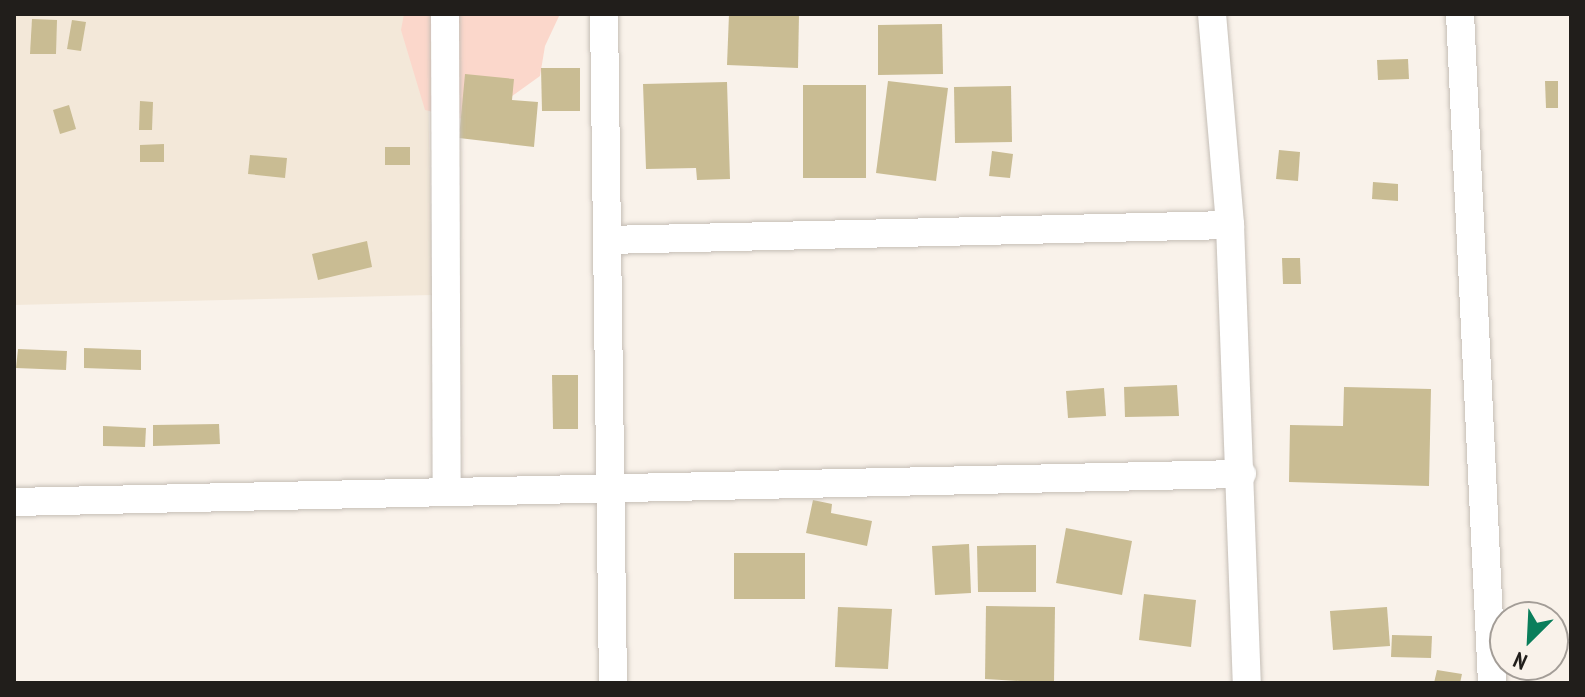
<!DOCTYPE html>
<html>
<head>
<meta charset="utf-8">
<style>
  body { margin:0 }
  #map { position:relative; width:1585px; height:697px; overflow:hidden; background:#f9f2ea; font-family:"PT Sans Narrow",sans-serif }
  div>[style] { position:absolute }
  .built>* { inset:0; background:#f3e8d9 }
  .green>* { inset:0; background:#fbd7cb }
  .building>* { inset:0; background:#c9bc93 }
  .roads { filter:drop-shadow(0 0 2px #c5beb6) drop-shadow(0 0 2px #c5beb6) }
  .street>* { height:28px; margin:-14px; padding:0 14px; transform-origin:14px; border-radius:14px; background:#fff }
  span { translate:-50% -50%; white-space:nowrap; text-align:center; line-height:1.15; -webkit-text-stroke:7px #f9f2ea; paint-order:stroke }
  .frame { position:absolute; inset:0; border:16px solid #211e1b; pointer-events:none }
  .north { position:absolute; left:1489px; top:601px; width:80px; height:80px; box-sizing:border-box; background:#f9f2ea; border:2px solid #a39d97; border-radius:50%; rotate:204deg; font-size:22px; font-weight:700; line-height:32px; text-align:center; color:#211e1b }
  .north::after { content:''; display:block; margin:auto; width:28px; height:36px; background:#0a7e5b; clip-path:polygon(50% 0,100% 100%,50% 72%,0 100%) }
</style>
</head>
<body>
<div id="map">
  <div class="built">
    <div style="clip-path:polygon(14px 14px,427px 14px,432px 295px,14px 305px)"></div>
  </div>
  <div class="green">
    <div style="clip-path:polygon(404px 14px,560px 14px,545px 46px,540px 76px,476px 122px,425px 110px,401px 30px)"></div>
  </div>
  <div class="building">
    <div style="clip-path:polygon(729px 14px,799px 14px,798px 68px,727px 65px)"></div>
    <div style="clip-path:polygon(32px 19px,57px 20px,56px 54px,30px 54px)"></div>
    <div style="clip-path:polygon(72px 20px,86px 22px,81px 51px,67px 49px)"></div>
    <div style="clip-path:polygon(942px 24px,943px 74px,878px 75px,878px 25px)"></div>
    <div style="clip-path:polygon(1408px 59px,1409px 79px,1378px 80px,1377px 60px)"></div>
    <div style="clip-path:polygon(541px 68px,580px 68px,580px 111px,542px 111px)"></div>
    <div style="clip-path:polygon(465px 74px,514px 79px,512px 100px,538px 102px,534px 147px,459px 138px)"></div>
    <div style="clip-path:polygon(888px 81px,948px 88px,936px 181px,876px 173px)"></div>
    <div style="clip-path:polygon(1545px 81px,1558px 81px,1558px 108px,1546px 108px)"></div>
    <div style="clip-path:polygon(727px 82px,730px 179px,697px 180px,696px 168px,646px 169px,643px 84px)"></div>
    <div style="clip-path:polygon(803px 85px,866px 85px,866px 178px,803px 178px)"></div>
    <div style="clip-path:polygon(1011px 86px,1012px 142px,955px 143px,954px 87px)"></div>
    <div style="clip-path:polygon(140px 101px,153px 102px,152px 130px,139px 130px)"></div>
    <div style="clip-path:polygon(69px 105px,76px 129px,60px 134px,53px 110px)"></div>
    <div style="clip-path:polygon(164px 144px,164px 162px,140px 162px,140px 145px)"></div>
    <div style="clip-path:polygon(385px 147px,410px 147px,410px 165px,385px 165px)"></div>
    <div style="clip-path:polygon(1279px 150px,1300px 152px,1298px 181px,1276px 179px)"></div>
    <div style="clip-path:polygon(992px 151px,1013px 154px,1010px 178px,989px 176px)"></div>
    <div style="clip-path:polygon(250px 155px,287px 158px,285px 178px,248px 174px)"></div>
    <div style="clip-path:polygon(1373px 182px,1398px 184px,1398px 201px,1372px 199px)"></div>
    <div style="clip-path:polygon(367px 241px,372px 267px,318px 280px,312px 254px)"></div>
    <div style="clip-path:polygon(1282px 258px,1300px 258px,1301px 284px,1283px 284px)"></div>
    <div style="clip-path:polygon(84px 348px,141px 350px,141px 370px,84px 368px)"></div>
    <div style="clip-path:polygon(18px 349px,67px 351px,66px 370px,16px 368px)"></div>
    <div style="clip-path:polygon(552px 375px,578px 375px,578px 429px,553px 429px)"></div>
    <div style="clip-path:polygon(1177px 385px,1179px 416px,1125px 417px,1124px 387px)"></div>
    <div style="clip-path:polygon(1344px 387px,1431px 389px,1429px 486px,1289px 482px,1290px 425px,1343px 426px)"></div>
    <div style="clip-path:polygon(1104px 388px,1106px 416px,1068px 418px,1066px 391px)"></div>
    <div style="clip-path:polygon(219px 424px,220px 444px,153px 446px,153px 425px)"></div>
    <div style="clip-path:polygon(103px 426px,146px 428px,145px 447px,103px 446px)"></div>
    <div style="clip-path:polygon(813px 500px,832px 504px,831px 513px,872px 521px,867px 546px,806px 533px)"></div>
    <div style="clip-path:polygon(1066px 528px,1132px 541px,1122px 595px,1056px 583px)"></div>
    <div style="clip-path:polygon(969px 544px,971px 593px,935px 595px,932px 546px)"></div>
    <div style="clip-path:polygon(1036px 545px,1036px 592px,978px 592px,977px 546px)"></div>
    <div style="clip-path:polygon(734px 553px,805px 553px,805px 599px,734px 599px)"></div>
    <div style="clip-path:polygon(1144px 594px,1196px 600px,1191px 647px,1139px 640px)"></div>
    <div style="clip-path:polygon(986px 606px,1055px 607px,1054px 683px,985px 679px)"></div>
    <div style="clip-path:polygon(838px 607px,892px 609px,888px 669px,835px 667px)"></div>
    <div style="clip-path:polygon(1387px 607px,1390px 646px,1333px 650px,1330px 611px)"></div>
    <div style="clip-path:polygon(1392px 635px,1432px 636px,1431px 658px,1391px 657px)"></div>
    <div style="clip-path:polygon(1437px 670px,1462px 674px,1460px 683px,1434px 683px)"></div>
  </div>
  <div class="roads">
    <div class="street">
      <div style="left:445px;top:14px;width:478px;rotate:89.8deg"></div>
      <div style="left:604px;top:14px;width:669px;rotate:89.23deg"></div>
      <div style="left:1212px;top:14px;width:212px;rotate:85.1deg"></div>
      <div style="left:1230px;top:225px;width:458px;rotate:87.9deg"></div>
      <div style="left:1460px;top:14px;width:670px;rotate:87.26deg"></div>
      <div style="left:607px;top:240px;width:623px;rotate:-1.38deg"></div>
      <div style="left:14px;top:502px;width:1228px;rotate:-1.31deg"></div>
    </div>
  </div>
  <div class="frame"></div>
  <div class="north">N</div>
</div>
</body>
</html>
